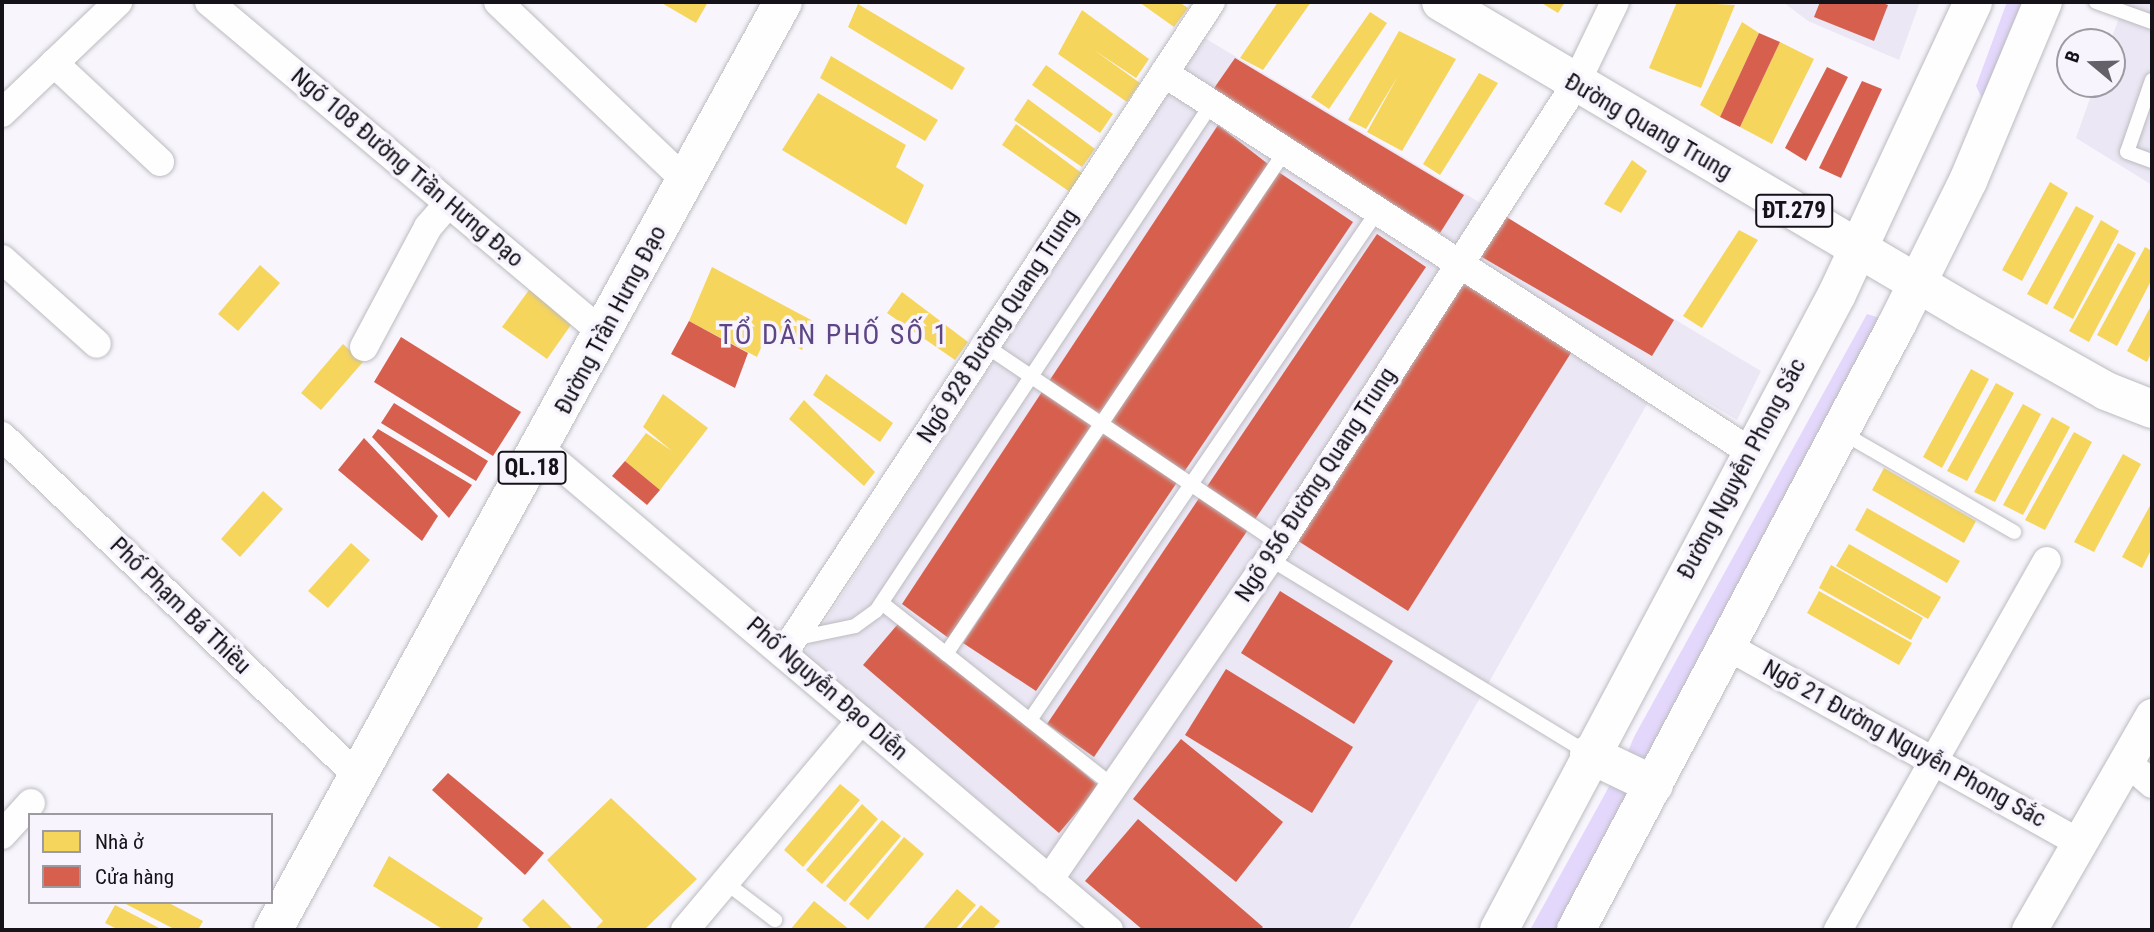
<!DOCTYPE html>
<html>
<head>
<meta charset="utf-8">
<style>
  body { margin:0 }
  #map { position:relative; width:2154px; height:932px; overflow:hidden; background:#f8f6fc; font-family:"Roboto Condensed",sans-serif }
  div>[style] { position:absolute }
  .built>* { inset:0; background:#ebe7f4 }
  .green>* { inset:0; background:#e3d7fb }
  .homes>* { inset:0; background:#f6d55c }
  .shops>* { inset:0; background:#d6604d }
  .roads { filter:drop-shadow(0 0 2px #bcbbc0) drop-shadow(0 0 2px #bcbbc0) }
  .service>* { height:14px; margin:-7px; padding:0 7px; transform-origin:7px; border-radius:7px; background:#fefeff }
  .minor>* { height:28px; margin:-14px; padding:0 14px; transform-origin:14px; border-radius:14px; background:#fefeff }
  .tertiary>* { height:35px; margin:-17.5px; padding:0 17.5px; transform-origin:17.5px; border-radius:17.5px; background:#fefeff }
  .secondary>* { height:38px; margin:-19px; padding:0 19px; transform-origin:19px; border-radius:19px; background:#fefeff }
  .primary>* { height:38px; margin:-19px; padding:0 19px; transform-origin:19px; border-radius:19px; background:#fefeff }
  .trunk>* { height:38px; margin:-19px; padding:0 19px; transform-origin:19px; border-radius:19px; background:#fefeff }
  span { translate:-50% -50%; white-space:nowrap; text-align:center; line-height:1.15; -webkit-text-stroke:7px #f7f4fe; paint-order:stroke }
  .shield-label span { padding:2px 5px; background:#f7f4fe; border:2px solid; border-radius:5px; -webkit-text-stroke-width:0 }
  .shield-label { font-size:23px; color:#151319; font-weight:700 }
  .street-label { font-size:24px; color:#151319 }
  .quarter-label { font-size:28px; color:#5d4684; letter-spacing:2px }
  .frame { position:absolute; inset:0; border:4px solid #151319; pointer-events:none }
  .legend { position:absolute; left:28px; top:813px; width:245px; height:91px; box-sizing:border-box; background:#f7f4fe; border:2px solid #9d9aa2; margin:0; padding:9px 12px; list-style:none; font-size:21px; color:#151319 }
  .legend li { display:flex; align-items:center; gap:14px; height:35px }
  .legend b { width:35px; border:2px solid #9d9aa2 }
  .north { position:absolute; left:2056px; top:28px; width:70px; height:70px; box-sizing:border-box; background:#f7f4fe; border:2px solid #9d9aa2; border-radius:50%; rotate:289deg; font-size:19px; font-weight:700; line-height:28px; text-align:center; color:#151319 }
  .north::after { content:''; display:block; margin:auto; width:24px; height:32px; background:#646268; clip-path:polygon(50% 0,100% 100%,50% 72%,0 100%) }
</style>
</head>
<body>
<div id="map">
  <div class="built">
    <div style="clip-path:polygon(1783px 2px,1920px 2px,1899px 60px,1808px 21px)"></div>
    <div style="clip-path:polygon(2125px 2px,2152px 2px,2152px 185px,2076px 138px,2095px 84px,2112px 84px,2110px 42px)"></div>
    <div style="clip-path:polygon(1203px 37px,1761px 371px,1737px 420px,1663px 376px,1348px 930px,1114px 930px,798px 663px)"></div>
  </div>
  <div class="green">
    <div style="clip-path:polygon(2007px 2px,2034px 2px,1984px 102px,1976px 86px)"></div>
    <div style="clip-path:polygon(1867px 314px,1883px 319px,1644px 766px,1627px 754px,1634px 737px)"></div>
    <div style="clip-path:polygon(1611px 783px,1630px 795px,1556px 930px,1530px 930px)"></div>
  </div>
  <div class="homes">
    <div style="clip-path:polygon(660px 2px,708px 2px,696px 23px)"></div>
    <div style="clip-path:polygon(1139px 2px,1179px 2px,1188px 8px,1174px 27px)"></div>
    <div style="clip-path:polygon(1278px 2px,1311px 2px,1263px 70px,1240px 58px)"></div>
    <div style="clip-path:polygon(1540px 2px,1565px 2px,1558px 13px)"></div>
    <div style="clip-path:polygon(1677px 2px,1735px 5px,1701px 88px,1649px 68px)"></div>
    <div style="clip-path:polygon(858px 4px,965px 68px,952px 90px,848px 27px)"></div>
    <div style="clip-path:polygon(1082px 10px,1149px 59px,1136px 78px,1094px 50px,1140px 83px,1127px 102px,1058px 54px)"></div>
    <div style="clip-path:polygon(1370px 12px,1387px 23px,1329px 109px,1311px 97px)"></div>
    <div style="clip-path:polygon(1742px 22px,1759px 33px,1720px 117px,1700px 105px)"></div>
    <div style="clip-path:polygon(1399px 31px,1456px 59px,1402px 151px,1367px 132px,1398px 76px,1366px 129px,1348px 120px)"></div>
    <div style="clip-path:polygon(1780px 42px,1814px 59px,1772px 144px,1740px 127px)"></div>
    <div style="clip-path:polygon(831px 56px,938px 120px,925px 141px,820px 78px)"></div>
    <div style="clip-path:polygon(1046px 65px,1113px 114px,1100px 133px,1032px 85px)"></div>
    <div style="clip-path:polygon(1479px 73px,1498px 83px,1440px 175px,1423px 164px)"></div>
    <div style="clip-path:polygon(818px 93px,906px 145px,896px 167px,924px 185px,906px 225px,782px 150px)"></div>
    <div style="clip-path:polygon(1028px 99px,1095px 149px,1082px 167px,1014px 120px)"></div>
    <div style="clip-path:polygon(1016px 124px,1083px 174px,1070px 192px,1002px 145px)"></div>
    <div style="clip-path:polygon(1632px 160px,1647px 171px,1621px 213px,1604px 204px)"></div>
    <div style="clip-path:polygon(2050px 182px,2068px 193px,2022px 281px,2002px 270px)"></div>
    <div style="clip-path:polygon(2076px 206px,2094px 216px,2047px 305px,2027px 294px)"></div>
    <div style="clip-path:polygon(2101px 220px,2119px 231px,2073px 319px,2053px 308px)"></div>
    <div style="clip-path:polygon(1739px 230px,1758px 240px,1702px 328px,1683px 316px)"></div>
    <div style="clip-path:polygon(2118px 243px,2136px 253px,2089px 342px,2069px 331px)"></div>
    <div style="clip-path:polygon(2145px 247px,2152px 251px,2152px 279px,2117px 346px,2097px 335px)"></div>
    <div style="clip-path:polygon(260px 265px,280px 283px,238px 331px,218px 314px)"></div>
    <div style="clip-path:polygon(712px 267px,813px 321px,802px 350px,768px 332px,757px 357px,689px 321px)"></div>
    <div style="clip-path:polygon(529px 290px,573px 322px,547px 359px,502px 327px)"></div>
    <div style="clip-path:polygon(902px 292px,968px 342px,955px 360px,887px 313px)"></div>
    <div style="clip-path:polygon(2152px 304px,2152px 351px,2147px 362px,2127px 351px)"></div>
    <div style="clip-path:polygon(343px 344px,363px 362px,321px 410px,301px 393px)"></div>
    <div style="clip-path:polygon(1971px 369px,1989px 379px,1942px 468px,1923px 457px)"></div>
    <div style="clip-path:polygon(826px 374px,893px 423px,880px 442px,813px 395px)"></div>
    <div style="clip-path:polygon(1996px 383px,2014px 393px,1967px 481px,1947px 471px)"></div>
    <div style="clip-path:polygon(663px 394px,708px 428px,660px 490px,625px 461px,646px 433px,672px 451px,643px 427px)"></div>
    <div style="clip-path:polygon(804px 400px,875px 472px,864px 486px,789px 419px)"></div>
    <div style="clip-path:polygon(2023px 404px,2041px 414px,1995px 502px,1974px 492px)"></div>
    <div style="clip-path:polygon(2052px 417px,2070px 427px,2023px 515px,2003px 505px)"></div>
    <div style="clip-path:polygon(2074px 432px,2092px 442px,2045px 530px,2025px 520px)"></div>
    <div style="clip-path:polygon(2123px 454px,2141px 464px,2094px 552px,2074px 542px)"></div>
    <div style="clip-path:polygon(1884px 468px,1976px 521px,1964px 543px,1872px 490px)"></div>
    <div style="clip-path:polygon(263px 491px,283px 509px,240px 557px,221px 539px)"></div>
    <div style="clip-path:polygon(2152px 502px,2152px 548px,2142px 568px,2122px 557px)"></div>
    <div style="clip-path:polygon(1867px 508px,1960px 561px,1947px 583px,1855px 530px)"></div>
    <div style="clip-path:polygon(351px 543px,370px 560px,328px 608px,308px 591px)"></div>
    <div style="clip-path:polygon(1849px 544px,1941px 597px,1928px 619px,1836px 566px)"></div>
    <div style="clip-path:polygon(1831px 565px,1923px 618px,1911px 640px,1819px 588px)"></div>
    <div style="clip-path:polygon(1819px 591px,1912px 643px,1899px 665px,1807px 613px)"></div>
    <div style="clip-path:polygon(840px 784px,860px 800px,803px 867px,784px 850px)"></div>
    <div style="clip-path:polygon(611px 798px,697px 879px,644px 930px,594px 930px,603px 921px,547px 860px)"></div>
    <div style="clip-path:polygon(862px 804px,878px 819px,822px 884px,806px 870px)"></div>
    <div style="clip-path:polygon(882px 820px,901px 836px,845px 902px,826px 886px)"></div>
    <div style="clip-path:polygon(904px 837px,924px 854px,868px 920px,849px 904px)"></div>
    <div style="clip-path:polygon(389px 856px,483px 918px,476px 930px,444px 930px,373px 886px)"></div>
    <div style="clip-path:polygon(957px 889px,976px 905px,955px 930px,922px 930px)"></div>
    <div style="clip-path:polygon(543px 899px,574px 930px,532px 930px,522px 920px)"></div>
    <div style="clip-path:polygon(814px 901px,850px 930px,790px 930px)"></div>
    <div style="clip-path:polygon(122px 902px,167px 902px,203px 921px,198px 930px,176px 930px)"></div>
    <div style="clip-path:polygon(115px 905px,163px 930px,119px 930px,105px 923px)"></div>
    <div style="clip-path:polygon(981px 905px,1000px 921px,992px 930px,959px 930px)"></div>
  </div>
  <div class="shops">
    <div style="clip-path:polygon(1820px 2px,1880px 2px,1888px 5px,1874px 41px,1814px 17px)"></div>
    <div style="clip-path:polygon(1759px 33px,1780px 42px,1740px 127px,1720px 117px)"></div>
    <div style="clip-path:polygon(1235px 58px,1464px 195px,1440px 233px,1210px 94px)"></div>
    <div style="clip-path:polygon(1827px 67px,1848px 77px,1806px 161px,1785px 148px)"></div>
    <div style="clip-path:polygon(1862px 81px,1882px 89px,1841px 178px,1819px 168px)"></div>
    <div style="clip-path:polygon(1218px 125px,1268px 164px,950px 639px,902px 604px)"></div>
    <div style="clip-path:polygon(1277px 171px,1353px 222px,1036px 691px,963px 643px)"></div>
    <div style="clip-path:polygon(1500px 213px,1674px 320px,1652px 356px,1475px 253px)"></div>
    <div style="clip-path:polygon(1377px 234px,1426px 267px,1094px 757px,1047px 724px)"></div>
    <div style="clip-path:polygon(1463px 273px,1576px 345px,1408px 611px,1295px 539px)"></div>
    <div style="clip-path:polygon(689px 321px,748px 353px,735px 388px,671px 354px)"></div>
    <div style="clip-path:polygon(401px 337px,521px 412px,493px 456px,374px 382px)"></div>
    <div style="clip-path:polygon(394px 403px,488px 461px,476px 481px,381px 423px)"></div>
    <div style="clip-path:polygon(378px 429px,472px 485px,449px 518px,372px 437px)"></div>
    <div style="clip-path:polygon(364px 438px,438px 516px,422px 541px,338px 470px)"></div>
    <div style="clip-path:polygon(625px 461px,660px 490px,647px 505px,612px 476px)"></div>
    <div style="clip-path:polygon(1280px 591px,1393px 661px,1354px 724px,1241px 653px)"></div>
    <div style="clip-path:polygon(903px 618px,1099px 786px,1059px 833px,863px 665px)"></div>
    <div style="clip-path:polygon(1226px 669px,1353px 747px,1312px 813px,1185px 735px)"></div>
    <div style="clip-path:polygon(1181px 739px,1283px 822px,1236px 882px,1133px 799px)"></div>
    <div style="clip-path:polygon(448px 773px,544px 853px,525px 875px,432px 790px)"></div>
    <div style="clip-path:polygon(1138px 819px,1263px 927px,1260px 930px,1143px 930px,1085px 881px)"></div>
  </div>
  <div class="roads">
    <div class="service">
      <div style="left:2096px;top:2px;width:59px;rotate:19.7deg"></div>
      <div style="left:2152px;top:80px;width:76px;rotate:109.1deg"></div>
      <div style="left:2127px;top:152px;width:27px;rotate:20deg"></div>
      <div style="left:986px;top:346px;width:354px;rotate:34deg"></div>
      <div style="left:1841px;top:432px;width:200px;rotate:30deg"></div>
      <div style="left:1270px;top:559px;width:373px;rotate:31.4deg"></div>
      <div style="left:882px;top:603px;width:295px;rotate:38.4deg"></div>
      <div style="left:793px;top:639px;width:63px;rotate:-11.8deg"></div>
      <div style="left:855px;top:626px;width:26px;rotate:-36deg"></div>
      <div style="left:876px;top:611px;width:609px;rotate:-56.52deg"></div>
      <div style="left:946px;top:654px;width:608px;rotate:-56deg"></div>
      <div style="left:1030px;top:720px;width:619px;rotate:-55.67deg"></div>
      <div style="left:725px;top:882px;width:63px;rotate:37.2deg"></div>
    </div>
    <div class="minor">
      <div style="left:209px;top:2px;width:516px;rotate:40.05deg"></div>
      <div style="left:498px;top:2px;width:258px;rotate:43.6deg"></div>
      <div style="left:54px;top:63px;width:145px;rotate:43deg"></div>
      <div style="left:1164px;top:73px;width:699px;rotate:32.85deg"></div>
      <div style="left:2px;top:113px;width:161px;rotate:-43.7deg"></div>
      <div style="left:2px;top:259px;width:127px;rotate:41.8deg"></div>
      <div style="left:364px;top:347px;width:136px;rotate:-61.9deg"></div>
      <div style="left:428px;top:227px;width:30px;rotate:-49deg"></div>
      <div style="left:2px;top:436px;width:492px;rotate:43.7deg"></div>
      <div style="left:542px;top:450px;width:743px;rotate:40.25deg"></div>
      <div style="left:1727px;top:646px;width:404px;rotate:29.2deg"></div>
      <div style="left:785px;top:651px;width:776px;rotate:-56.72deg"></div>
      <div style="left:2128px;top:763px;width:32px;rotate:41deg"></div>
      <div style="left:2px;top:835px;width:43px;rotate:-47.8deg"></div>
      <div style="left:1049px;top:880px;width:390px;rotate:-55.5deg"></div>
      <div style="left:1270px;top:559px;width:564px;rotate:-57.24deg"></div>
      <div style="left:1575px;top:85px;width:92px;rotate:-64.3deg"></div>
      <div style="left:685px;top:930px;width:274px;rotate:-50deg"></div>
      <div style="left:1838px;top:930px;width:424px;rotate:-60.5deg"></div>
    </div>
    <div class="tertiary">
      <div style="left:2029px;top:930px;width:247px;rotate:-60.1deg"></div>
    </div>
    <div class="secondary">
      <div style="left:1589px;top:754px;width:72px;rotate:25.5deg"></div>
      <div style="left:1499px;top:930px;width:720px;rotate:-62.01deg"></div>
      <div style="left:1837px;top:294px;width:322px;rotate:-65deg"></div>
      <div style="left:1576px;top:930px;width:686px;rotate:-62.09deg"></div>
      <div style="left:1897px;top:324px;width:160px;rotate:-63.6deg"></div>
      <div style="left:1968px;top:181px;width:194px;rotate:-67.3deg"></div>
    </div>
    <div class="primary">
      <div style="left:1441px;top:2px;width:610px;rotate:30.56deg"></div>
      <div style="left:1966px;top:312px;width:161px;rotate:29.4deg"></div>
      <div style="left:2106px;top:391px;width:49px;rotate:21.4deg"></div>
    </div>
    <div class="trunk">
      <div style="left:273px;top:930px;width:1059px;rotate:-61.21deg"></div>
    </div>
  </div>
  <div class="shield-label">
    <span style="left:1794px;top:211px">ĐT.279</span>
    <span style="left:532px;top:468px">QL.18</span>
  </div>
  <div class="street-label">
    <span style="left:1648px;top:127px;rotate:30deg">Đường Quang Trung</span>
    <span style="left:407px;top:168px;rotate:40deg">Ngõ 108 Đường Trần Hưng Đạo</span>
    <span style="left:611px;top:320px;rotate:-62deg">Đường Trần Hưng Đạo</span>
    <span style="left:998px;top:326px;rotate:-57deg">Ngõ 928 Đường Quang Trung</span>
    <span style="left:1742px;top:469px;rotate:-62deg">Đường Nguyễn Phong Sắc</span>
    <span style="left:1316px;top:485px;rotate:-57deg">Ngõ 956 Đường Quang Trung</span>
    <span style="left:180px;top:606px;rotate:44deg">Phố Phạm Bá Thiều</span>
    <span style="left:827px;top:689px;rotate:41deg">Phố Nguyễn Đạo Diễn</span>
    <span style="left:1904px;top:744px;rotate:29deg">Ngõ 21 Đường Nguyễn Phong Sắc</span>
  </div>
  <div class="quarter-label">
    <span style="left:834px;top:335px">TỔ DÂN PHỐ SỐ 1</span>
  </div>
  <div class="frame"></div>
  <ul class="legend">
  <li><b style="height:19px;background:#f6d55c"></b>Nhà ở</li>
  <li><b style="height:19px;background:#d6604d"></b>Cửa hàng</li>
  </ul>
  <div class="north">B</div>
</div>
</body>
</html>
